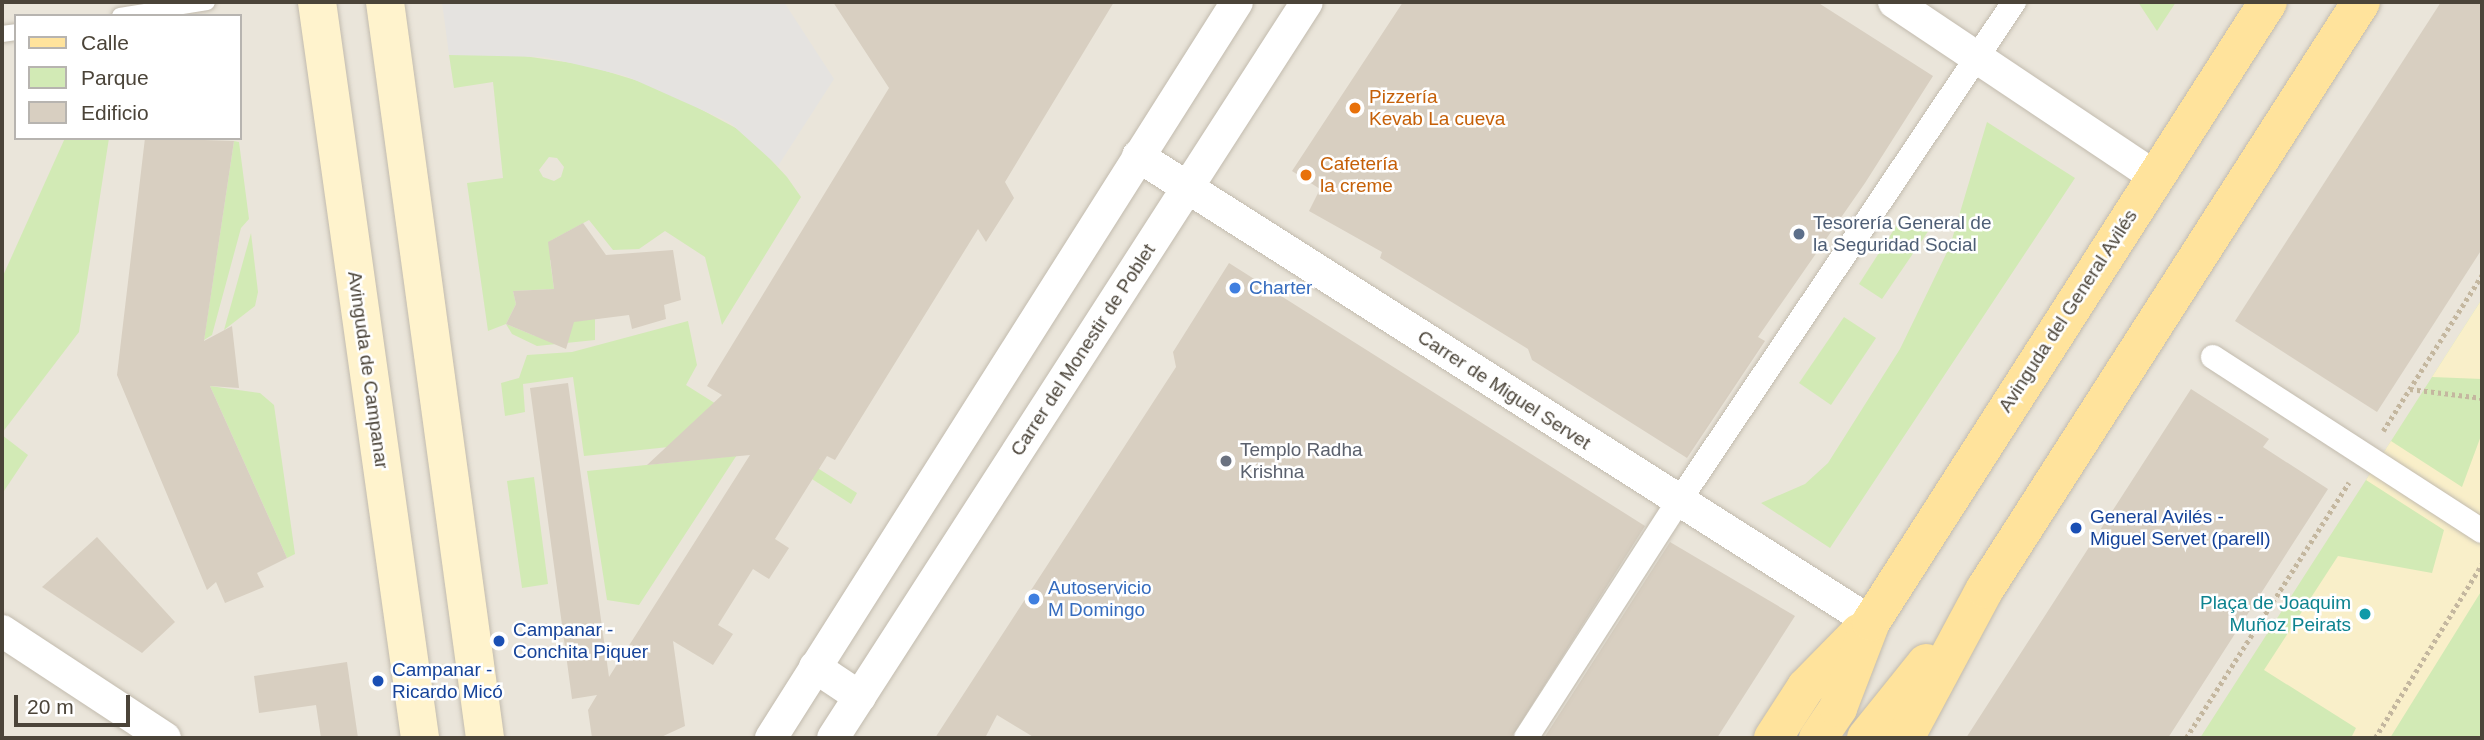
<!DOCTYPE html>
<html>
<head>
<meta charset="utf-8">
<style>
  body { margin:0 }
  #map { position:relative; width:2484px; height:740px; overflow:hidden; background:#f6f3ec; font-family:Helvetica,sans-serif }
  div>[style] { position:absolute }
  .residential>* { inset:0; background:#eae5da }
  .green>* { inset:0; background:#d2eab5 }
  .sand>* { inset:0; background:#f9efc9 }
  .parking>* { inset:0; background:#e5e3e0 }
  .building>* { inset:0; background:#d8cfc1 }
  .path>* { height:4.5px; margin-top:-2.25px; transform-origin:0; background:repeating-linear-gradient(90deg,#c4b79f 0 3.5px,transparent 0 7px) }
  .roads { filter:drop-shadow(0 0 2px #c2bbae) drop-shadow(0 0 2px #c2bbae) }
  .service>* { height:16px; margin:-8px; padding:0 8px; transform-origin:8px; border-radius:8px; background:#fff }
  .pedestrian>* { height:24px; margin:-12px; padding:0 12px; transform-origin:12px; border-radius:12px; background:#fff }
  .minor>* { height:32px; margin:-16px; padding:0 16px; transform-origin:16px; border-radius:16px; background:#fff }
  .secondary>* { height:38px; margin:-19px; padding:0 19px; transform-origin:19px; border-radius:19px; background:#fff3cd }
  .primary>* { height:38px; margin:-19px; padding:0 19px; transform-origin:19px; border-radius:19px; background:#ffe39c }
  .dots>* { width:19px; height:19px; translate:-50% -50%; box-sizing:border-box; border:4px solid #fff; border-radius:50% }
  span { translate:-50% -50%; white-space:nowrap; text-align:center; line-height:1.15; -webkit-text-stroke:5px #fff; paint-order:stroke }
  .food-label { font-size:19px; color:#c56008 }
  .left { translate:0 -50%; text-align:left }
  .service-label { font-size:19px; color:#4e5e75 }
  .shop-label { font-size:19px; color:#366cbe }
  .street-label { font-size:19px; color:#4b4439 }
  .worship-label { font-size:19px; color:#5b616d }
  .transit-label { font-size:19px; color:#164399 }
  .culture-label { font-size:19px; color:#0d838f }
  .right { translate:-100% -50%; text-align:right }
  .frame { position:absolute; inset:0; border:4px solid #4b4439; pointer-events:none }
  .legend { position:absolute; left:14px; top:14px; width:228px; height:126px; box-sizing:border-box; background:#fff; border:2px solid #b7b4b0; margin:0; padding:9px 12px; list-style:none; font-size:21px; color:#4b4439 }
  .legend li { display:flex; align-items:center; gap:14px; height:35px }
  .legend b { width:35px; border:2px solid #b7b4b0 }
  .scale { position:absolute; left:14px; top:695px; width:116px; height:32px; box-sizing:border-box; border:4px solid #4b4439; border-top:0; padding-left:9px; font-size:21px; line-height:24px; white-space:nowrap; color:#4b4439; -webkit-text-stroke:5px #fff; paint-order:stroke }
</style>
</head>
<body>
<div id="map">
  <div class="residential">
    <div style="clip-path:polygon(evenodd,2px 2px,2482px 2px,2482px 738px,2px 738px,2px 2px,16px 16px,240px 16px,240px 138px,16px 138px,16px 16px)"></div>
  </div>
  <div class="green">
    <div style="clip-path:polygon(2138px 2px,2176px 2px,2157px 31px)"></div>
    <div style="clip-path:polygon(evenodd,510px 54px,586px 65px,661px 88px,747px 134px,787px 177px,801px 197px,722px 325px,705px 257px,665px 231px,639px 249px,613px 250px,589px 220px,552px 240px,565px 256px,550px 260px,554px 289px,513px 291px,516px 304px,506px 324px,535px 336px,576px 315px,595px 311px,595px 340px,537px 346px,512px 334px,506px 324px,488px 331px,467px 183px,503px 178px,493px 82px,454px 88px,449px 55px,510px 54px,549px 157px,557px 158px,564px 167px,561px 177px,554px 181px,543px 177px,539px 170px,549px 157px)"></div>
    <div style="clip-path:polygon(1987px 122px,2075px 178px,1830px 548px,1761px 503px,1805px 484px,1828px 463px,1900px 349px,1950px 246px)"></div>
    <div style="clip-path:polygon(65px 138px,109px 138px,79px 332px,2px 433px,2px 278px)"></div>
    <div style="clip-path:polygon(234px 141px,239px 142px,249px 219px,241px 228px,212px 335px,204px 340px)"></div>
    <div style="clip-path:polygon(1904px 214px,1929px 230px,1882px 299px,1859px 284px)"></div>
    <div style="clip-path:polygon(251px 233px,258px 292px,255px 306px,224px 330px)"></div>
    <div style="clip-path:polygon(2482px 299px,2482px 738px,2200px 738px,2391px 441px)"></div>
    <div style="clip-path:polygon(1844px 317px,1876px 338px,1831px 405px,1799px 383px)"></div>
    <div style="clip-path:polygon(688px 321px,697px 365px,686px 385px,857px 493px,851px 504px,748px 438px,639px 605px,607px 600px,587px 471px,725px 457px,678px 446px,584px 456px,573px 377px,523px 384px,525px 412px,505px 416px,501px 383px,519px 378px,527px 355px,572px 352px)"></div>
    <div style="clip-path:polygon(210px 386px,260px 393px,274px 405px,295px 554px,287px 558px)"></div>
    <div style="clip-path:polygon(2px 435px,28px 455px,2px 494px)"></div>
    <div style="clip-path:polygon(534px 477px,548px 584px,522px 588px,507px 481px)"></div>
  </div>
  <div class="sand">
    <div style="clip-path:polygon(2482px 299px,2482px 379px,2432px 377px)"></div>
    <div style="clip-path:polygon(2482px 433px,2482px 590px,2390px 738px,2351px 738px,2356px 728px,2264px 670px,2338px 556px,2432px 573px,2444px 530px,2366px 480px,2391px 441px,2462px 487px)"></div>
  </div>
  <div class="parking">
    <div style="clip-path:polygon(442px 2px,784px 2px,834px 79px,778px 166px,729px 122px,626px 76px,545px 57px,449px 55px)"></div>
  </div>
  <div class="building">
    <div style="clip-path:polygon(833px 2px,1114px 2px,1005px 182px,1014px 198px,986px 242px,978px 229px,835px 460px,827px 456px,775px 539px,789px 548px,769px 579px,753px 569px,718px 625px,733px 634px,713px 665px,673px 641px,685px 726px,659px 738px,592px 738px,588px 710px,597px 695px,572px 699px,530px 388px,568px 383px,609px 677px,750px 455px,647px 465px,722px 395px,707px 386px,889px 88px)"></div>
    <div style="clip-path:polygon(1403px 2px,1817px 2px,1933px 76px,1865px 183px,1758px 337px,1765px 341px,1687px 458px,1532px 360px,1528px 349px,1380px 258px,1382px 252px,1309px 211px,1320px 189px,1292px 171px)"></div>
    <div style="clip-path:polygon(2441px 2px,2482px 2px,2482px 249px,2377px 412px,2235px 321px)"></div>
    <div style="clip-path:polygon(145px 138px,234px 141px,204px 341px,232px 326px,239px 388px,210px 386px,287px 558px,257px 573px,264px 587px,225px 603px,216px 582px,207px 590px,117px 375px)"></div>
    <div style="clip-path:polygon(583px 223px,606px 255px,673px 250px,681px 300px,664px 305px,666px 319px,632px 329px,629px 315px,574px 322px,566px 349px,506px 324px,516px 304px,513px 291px,554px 289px,548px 242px)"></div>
    <div style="clip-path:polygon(1229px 263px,1645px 526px,1511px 738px,1035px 738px,997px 715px,985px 738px,935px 738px,1176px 367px,1173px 352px)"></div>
    <div style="clip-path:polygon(2191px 389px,2269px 439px,2263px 447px,2328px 489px,2168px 738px,1966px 738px)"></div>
    <div style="clip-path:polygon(97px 537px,175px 622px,142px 653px,42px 587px)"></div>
    <div style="clip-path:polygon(1670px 542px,1795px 616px,1717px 738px,1544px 738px)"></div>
    <div style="clip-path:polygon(347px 662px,358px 738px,321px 738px,316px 705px,259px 713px,254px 676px)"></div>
  </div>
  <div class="path">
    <div style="left:2410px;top:389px;width:73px;rotate:7.1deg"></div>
    <div style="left:2383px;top:431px;width:185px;rotate:-57.6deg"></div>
    <div style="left:2186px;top:738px;width:303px;rotate:-57.5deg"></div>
    <div style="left:2375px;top:738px;width:204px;rotate:-58.4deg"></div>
  </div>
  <div class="roads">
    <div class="service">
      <div style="left:120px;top:16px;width:88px;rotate:-9.1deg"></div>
      <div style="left:2px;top:34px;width:14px;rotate:-8deg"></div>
    </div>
    <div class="pedestrian">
      <div style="left:2213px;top:357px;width:320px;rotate:32.9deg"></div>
      <div style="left:1526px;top:738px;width:282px;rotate:-57.2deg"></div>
      <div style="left:1679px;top:501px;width:601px;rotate:-56.12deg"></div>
    </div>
    <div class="minor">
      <div style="left:1894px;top:2px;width:313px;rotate:33.8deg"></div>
      <div style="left:1138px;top:156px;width:869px;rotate:32.45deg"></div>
      <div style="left:2px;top:631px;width:195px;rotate:33.3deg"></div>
      <div style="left:815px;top:667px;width:54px;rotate:33.7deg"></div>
      <div style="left:771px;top:738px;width:871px;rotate:-57.66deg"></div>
      <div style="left:833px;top:738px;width:875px;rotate:-57.22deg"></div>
    </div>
    <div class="secondary">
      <div style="left:317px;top:2px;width:743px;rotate:82.03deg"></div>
      <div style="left:385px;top:2px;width:743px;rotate:82.26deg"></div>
    </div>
    <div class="primary">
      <div style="left:1773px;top:738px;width:61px;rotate:-57.1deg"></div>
      <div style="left:1806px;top:687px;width:76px;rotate:-45.5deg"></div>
      <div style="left:1818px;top:738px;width:36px;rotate:-56deg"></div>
      <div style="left:1838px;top:708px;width:92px;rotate:-69deg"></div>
      <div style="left:1871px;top:622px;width:736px;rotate:-57.37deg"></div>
      <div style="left:1866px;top:738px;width:96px;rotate:-51.3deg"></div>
      <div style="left:1905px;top:738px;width:169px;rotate:-61.8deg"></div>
      <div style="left:1985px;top:589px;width:697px;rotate:-57.36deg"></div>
    </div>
  </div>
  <div class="dots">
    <div style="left:1355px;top:108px;background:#e8710a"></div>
    <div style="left:1306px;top:175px;background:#e8710a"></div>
    <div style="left:1799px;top:234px;background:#5c6f8a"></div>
    <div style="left:1235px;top:288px;background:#3f7fe0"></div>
    <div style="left:1226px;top:461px;background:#6b7280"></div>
    <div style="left:2076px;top:528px;background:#1a4fb4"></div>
    <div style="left:1034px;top:599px;background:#3f7fe0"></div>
    <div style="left:2365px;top:614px;background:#0f9aa8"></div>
    <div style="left:499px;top:641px;background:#1a4fb4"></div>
    <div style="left:378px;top:681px;background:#1a4fb4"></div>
  </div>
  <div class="food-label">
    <span class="left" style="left:1369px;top:108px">Pizzería<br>Kevab La cueva</span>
    <span class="left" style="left:1320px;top:175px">Cafetería<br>la creme</span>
  </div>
  <div class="service-label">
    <span class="left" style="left:1813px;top:234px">Tesorería General de<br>la Seguridad Social</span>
  </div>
  <div class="shop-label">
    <span class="left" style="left:1249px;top:288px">Charter</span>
    <span class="left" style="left:1048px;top:599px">Autoservicio<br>M Domingo</span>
  </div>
  <div class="street-label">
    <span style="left:2068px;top:311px;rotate:-57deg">Avinguda del General Avilés</span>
    <span style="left:1083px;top:350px;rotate:-57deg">Carrer del Monestir de Poblet</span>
    <span style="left:368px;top:370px;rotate:82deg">Avinguda de Campanar</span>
    <span style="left:1504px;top:390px;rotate:33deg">Carrer de Miguel Servet</span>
  </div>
  <div class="worship-label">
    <span class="left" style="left:1240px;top:461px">Templo Radha<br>Krishna</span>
  </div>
  <div class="transit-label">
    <span class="left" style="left:2090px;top:528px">General Avilés -<br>Miguel Servet (parell)</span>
    <span class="left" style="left:513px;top:641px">Campanar -<br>Conchita Piquer</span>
    <span class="left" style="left:392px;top:681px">Campanar -<br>Ricardo Micó</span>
  </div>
  <div class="culture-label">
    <span class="right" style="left:2351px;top:614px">Plaça de Joaquim<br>Muñoz Peirats</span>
  </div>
  <div class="frame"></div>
  <ul class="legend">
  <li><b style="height:9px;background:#ffe39c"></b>Calle</li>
  <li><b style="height:19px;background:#d2eab5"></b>Parque</li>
  <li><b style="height:19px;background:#d8cfc1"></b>Edificio</li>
  </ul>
  <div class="scale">20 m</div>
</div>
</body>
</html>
